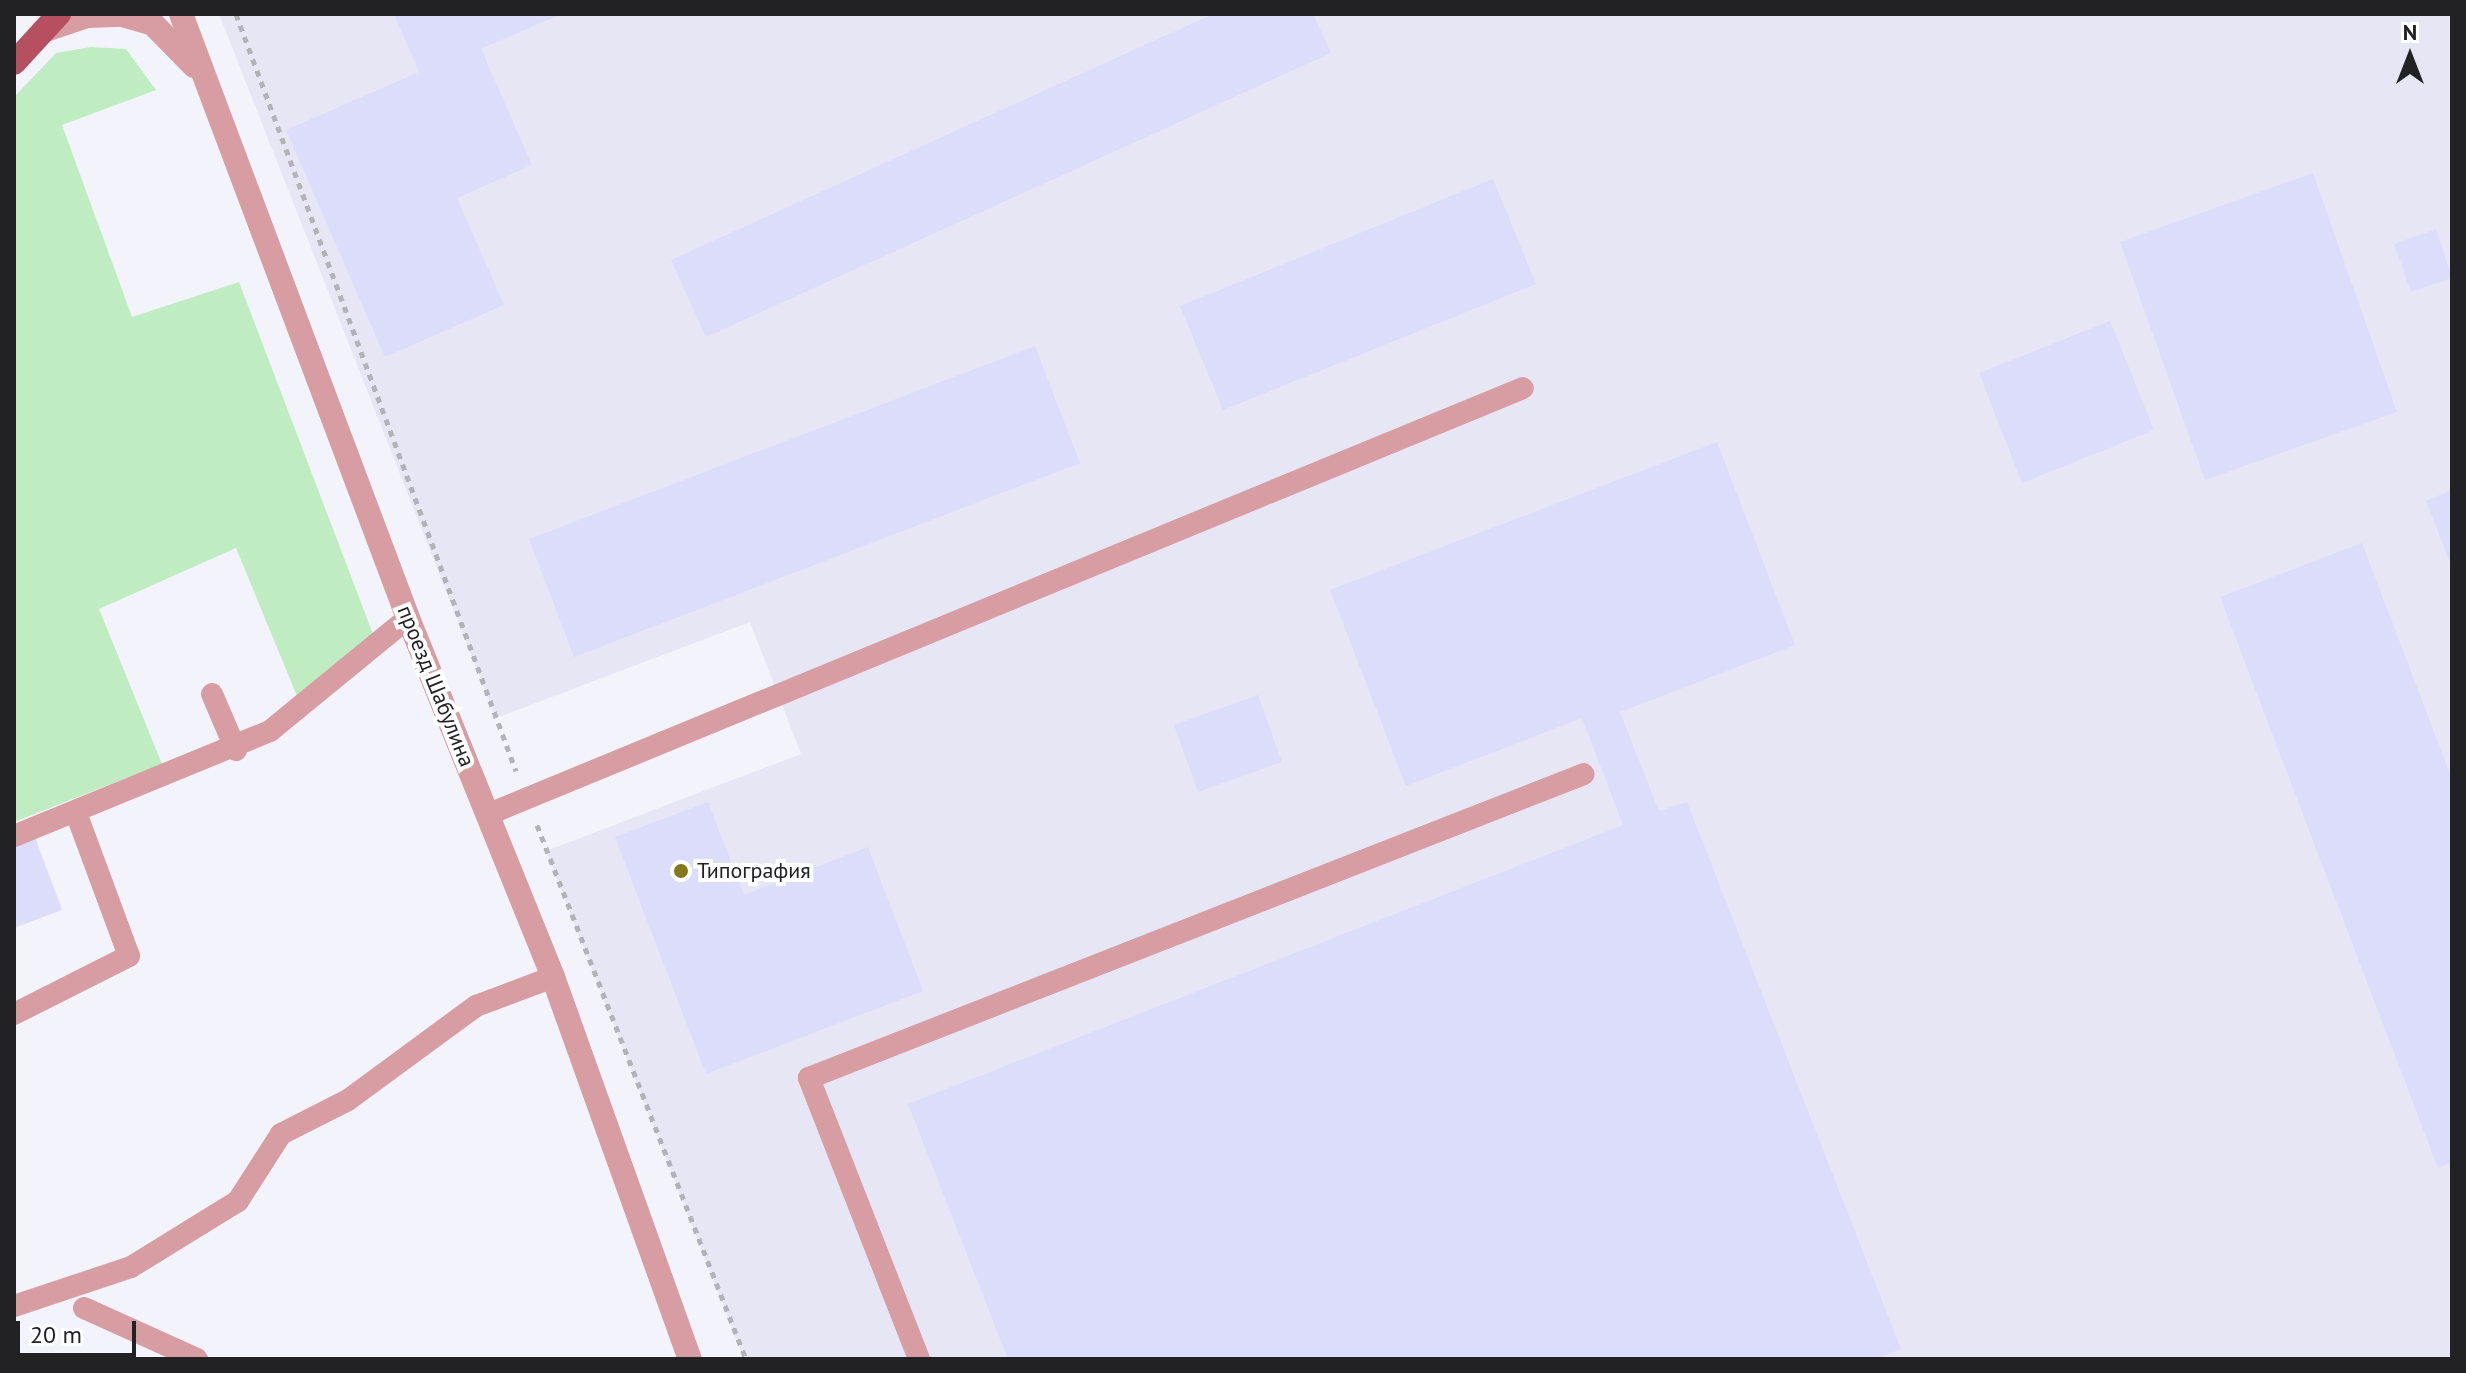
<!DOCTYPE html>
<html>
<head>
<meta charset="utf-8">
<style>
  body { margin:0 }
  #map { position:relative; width:2466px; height:1373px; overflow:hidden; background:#f3f3fb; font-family:"PT Sans",sans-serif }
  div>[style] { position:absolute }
  .built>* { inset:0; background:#e6e6f5 }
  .green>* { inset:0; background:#c0ecc1 }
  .building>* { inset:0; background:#dcddfa }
  .path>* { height:5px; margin-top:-2.5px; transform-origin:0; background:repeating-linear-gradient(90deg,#b2b2b8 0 6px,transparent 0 12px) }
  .service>* { height:22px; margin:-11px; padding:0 11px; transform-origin:11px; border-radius:11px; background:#d89da2 }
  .tertiary>* { height:24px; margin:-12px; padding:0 12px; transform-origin:12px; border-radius:12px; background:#d89da2 }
  .primary>* { height:24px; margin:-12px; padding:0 12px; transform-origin:12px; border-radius:12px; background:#b64f5f }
  .dots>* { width:22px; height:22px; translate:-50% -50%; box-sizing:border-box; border:4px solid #fff; border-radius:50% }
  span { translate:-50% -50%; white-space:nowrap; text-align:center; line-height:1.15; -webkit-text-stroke:8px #fff; paint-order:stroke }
  .street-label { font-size:22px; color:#222225 }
  .poi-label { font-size:22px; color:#222225 }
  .left { translate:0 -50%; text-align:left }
  .frame { position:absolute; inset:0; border:16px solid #222225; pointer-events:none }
  .north { position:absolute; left:2370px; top:16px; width:80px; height:80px; -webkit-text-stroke:6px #fff; paint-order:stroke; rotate:0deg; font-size:22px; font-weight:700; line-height:32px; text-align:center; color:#222225 }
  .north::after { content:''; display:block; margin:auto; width:28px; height:36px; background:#222225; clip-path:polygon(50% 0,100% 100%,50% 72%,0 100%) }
  .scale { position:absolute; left:16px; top:1321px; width:120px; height:36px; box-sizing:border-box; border:4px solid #222225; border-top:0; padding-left:10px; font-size:24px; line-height:28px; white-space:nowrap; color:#222225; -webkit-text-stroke:6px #fff; paint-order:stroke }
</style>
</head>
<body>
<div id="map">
  <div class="built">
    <div style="clip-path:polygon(219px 14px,2452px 14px,2452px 1359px,744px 1359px,546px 851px,801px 754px,750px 622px,496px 718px)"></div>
  </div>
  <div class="green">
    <div style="clip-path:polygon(91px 47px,126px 49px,156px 90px,62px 125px,132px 317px,239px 282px,376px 642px,299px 701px,236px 548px,99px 609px,162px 764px,14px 822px,14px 97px,56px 53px)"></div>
  </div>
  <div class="building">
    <div style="clip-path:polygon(394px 14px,561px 14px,481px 49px,532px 165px,457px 198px,504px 305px,385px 357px,286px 130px,419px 72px)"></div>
    <div style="clip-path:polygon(1213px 14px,1313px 14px,1331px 53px,706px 337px,671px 260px)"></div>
    <div style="clip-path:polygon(2313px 173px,2397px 412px,2205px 480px,2120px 242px)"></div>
    <div style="clip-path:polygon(1493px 179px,1536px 284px,1223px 410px,1180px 306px)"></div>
    <div style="clip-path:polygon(2436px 229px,2452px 278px,2411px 292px,2394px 244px)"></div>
    <div style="clip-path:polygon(2110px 321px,2154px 430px,2022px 483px,1979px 373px)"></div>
    <div style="clip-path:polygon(1035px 346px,1080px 463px,574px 657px,529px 539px)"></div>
    <div style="clip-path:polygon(1717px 442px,1795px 645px,1620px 712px,1659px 811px,1687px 802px,1901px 1349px,1876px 1359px,1008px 1359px,908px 1104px,1623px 825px,1582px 718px,1406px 786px,1330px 590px)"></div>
    <div style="clip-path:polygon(2452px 490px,2452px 567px,2426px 501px)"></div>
    <div style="clip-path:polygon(2362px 543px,2452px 779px,2452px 1162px,2438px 1168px,2220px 597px)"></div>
    <div style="clip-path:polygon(1258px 695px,1282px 762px,1198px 792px,1174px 725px)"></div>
    <div style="clip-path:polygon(708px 802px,744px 895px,868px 847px,923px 991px,706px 1074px,615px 837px)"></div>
    <div style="clip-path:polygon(35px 837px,62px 910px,14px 928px,14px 845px)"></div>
  </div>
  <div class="path">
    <div style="left:236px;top:14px;width:807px;rotate:69.7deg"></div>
    <div style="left:537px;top:825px;width:573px;rotate:68.63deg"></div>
  </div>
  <div class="service">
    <div style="left:212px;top:694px;width:61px;rotate:66.8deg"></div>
    <div style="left:489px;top:814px;width:1118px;rotate:-22.39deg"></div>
    <div style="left:14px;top:836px;width:277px;rotate:-22.3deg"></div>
    <div style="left:270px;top:731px;width:178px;rotate:-39.3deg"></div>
    <div style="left:14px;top:1014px;width:129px;rotate:-26.8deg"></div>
    <div style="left:129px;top:956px;width:153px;rotate:-110.3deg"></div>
    <div style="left:14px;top:1306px;width:123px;rotate:-18.4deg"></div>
    <div style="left:131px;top:1267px;width:126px;rotate:-31.7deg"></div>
    <div style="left:238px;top:1201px;width:80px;rotate:-57.3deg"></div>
    <div style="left:281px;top:1134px;width:75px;rotate:-26.9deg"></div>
    <div style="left:348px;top:1100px;width:159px;rotate:-36.3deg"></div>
    <div style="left:476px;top:1006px;width:82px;rotate:-20.6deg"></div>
    <div style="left:84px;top:1308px;width:124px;rotate:24.3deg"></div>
    <div style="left:919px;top:1359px;width:302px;rotate:-111.4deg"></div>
    <div style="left:809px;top:1078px;width:832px;rotate:-21.42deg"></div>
  </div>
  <div class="tertiary">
    <div style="left:181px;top:14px;width:645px;rotate:69.4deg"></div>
    <div style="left:408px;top:618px;width:387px;rotate:68deg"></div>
    <div style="left:553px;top:977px;width:406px;rotate:70.3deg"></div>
    <div style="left:43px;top:31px;width:46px;rotate:-18.8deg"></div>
    <div style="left:87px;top:16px;width:35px;rotate:-2deg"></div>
    <div style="left:122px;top:15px;width:32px;rotate:16deg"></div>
    <div style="left:153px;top:24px;width:59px;rotate:45.7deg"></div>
  </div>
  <div class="primary">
    <div style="left:14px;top:63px;width:67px;rotate:-47.4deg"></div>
  </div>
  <div class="dots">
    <div style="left:681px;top:871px;background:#84781d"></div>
  </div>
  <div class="street-label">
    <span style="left:436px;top:686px;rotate:68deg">проезд Шабулина</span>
  </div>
  <div class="poi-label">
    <span class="left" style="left:697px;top:871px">Типография</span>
  </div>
  <div class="frame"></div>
  <div class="north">N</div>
  <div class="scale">20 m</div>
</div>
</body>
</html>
